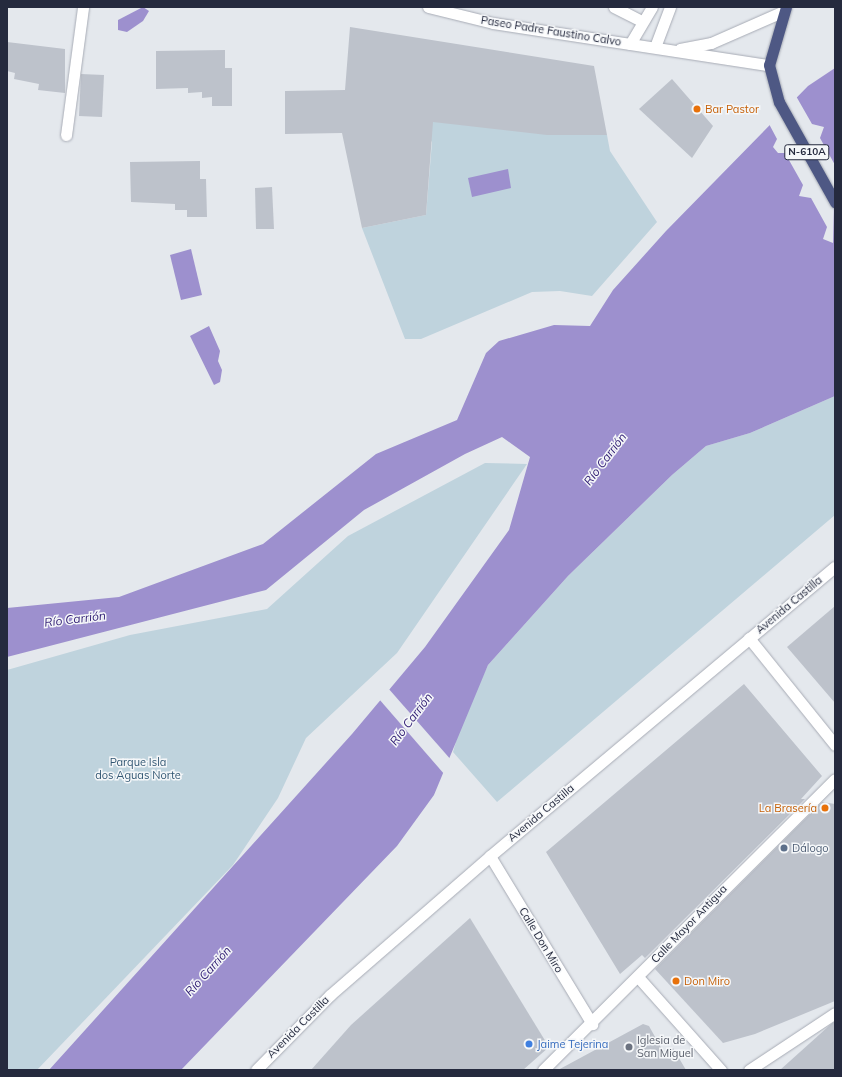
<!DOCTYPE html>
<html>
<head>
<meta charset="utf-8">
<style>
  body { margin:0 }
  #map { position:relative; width:842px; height:1077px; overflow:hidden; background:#e4e8ed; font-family:Mulish,sans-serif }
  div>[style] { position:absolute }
  .green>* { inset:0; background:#bfd3dd }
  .water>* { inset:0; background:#9d90ce }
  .pier>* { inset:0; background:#e4e8ed }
  .building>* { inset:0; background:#bdc2cb }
  .roads { filter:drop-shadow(0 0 1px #a7abb5) drop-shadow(0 0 1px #a7abb5) }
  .pedestrian>* { height:11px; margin:-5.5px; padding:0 5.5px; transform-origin:5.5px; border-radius:5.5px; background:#fff }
  .minor>* { height:11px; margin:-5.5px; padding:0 5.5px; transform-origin:5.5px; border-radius:5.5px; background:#fff }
  .tertiary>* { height:11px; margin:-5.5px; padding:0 5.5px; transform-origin:5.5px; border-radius:5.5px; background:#fff }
  .secondary>* { height:11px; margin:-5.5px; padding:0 5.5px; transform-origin:5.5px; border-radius:5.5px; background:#fff }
  .trunk>* { height:11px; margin:-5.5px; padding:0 5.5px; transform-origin:5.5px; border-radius:5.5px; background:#4e5884 }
  .dots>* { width:11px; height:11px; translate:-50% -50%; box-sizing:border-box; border:2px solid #f5f7f9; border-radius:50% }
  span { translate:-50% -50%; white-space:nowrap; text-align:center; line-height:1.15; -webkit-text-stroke:3px #f5f7f9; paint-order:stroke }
  .shield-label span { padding:1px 3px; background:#f5f7f9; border:1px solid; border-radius:3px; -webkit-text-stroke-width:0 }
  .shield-label { font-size:10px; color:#252a3e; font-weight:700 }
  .street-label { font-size:11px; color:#252a3e }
  .food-label { font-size:11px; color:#c56008 }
  .left { translate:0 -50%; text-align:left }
  .right { translate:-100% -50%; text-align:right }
  .park-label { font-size:11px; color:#315672 }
  .service-label { font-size:11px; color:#4e5e75 }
  .worship-label { font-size:11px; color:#5b616d }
  .shop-label { font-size:11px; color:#366cbe }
  .water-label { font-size:12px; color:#342277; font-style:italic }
  .frame { position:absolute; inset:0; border:8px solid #252a3e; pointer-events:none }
</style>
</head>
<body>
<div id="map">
  <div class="green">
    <div style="clip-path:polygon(413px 120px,607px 135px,610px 151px,657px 222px,592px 296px,560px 291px,532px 292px,421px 339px,405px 339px,362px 228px,426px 215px,432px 142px)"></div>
    <div style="clip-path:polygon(835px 396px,835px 515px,497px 802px,453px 752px,461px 724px,488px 665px,568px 576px,672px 475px,706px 446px,750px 433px)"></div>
    <div style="clip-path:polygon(485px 463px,527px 464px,397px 653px,306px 738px,278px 798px,233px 865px,37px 1070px,7px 1070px,7px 670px,130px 635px,267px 609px,348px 536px)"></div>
  </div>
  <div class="water">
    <div style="clip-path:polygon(143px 7px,149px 11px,143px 21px,127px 32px,118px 30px,118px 20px)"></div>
    <div style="clip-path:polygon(835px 68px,835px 396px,750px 433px,706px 446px,672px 475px,568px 576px,488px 665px,434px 795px,397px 846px,181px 1070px,49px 1070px,352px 734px,425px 647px,509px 530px,530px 457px,502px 437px,465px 454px,364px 510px,266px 590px,7px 657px,7px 608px,119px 597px,263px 544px,376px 454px,457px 420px,486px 353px,499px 341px,554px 325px,590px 326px,613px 290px,666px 231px,808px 86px)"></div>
    <div style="clip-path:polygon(508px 169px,511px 188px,472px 197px,468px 178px)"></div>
    <div style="clip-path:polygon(191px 249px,202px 295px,181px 300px,170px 255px)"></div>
    <div style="clip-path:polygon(209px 326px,220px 351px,218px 361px,222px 370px,220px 382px,214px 385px,190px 336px)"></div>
  </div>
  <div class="pier">
    <div style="clip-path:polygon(796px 96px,812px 124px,824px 127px,820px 138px,835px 165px,833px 243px,823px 239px,827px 227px,811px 198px,799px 196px,803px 185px,785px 153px,778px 153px,773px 147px,777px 139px,769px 124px)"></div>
    <div style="clip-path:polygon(388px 688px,452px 761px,445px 775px,379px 699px)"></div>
  </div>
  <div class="building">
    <div style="clip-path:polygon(350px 27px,594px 66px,607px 135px,547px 135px,433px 122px,426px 215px,362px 228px,342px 133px,285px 134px,285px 91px,345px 90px)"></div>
    <div style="clip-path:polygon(7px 42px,65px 49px,65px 93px,38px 90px,39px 84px,14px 79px,15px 73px,7px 71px)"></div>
    <div style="clip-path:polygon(225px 50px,225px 68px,232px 68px,232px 106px,212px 106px,212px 97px,202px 98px,202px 92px,188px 93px,188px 88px,156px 89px,156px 51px)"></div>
    <div style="clip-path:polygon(81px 74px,104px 75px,102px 117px,79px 116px)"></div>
    <div style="clip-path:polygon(672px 79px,713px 126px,692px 158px,639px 109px)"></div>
    <div style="clip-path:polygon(200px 161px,200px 179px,206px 179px,207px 217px,187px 217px,187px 210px,175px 210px,175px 204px,131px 202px,130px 162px)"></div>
    <div style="clip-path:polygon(272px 187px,274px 229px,256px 229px,255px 188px)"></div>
    <div style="clip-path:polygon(835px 606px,835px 703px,787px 647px)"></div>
    <div style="clip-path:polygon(744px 684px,822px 776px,801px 799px,805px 799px,645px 958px,642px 955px,620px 974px,546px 852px)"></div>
    <div style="clip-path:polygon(822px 802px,835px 804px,835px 1001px,755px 1034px,723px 1043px,655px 969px)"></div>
    <div style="clip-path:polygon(470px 918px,549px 1047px,523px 1070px,311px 1070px,351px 1025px)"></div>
    <div style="clip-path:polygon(835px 1021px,835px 1070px,780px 1070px,830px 1025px)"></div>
    <div style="clip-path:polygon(643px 1024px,649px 1026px,664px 1053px,673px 1048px,686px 1070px,558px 1070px)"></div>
  </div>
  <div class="roads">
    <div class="pedestrian">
      <div style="left:638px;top:977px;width:125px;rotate:48.3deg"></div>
      <div style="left:749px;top:1070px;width:103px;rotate:-33.5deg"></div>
    </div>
    <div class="minor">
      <div style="left:614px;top:7px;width:30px;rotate:27deg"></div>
      <div style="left:630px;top:44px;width:43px;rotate:-59.3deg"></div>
      <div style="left:655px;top:47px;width:43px;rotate:-69.4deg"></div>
      <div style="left:66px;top:135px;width:129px;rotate:-82.4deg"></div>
      <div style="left:749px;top:638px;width:137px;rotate:51.2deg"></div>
      <div style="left:490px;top:856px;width:197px;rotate:58.7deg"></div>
      <div style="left:543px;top:1070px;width:412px;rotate:-44.9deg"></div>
    </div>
    <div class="tertiary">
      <div style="left:428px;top:7px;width:67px;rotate:13.8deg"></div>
      <div style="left:493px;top:23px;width:279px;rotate:8.7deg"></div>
      <div style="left:680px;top:49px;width:32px;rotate:-11deg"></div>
      <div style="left:711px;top:43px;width:80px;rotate:-23.7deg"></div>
    </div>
    <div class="secondary">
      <div style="left:256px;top:1070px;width:105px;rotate:-45.4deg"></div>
      <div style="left:330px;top:995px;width:212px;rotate:-41deg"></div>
      <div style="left:490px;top:856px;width:450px;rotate:-40deg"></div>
    </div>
    <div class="trunk">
      <div style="left:786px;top:7px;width:60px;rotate:106.3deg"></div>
      <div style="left:769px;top:65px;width:38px;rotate:75deg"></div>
      <div style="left:779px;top:102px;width:115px;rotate:60.8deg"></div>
    </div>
  </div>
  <div class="dots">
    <div style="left:697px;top:109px;background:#e8710a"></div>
    <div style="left:825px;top:808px;background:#e8710a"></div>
    <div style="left:784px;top:848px;background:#5c6f8a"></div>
    <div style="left:676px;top:981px;background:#e8710a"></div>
    <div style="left:529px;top:1044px;background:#3f7fe0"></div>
    <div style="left:629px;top:1047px;background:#6b7280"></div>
  </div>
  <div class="shield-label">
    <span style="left:807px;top:152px">N-610A</span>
  </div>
  <div class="street-label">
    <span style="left:551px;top:31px;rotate:9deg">Paseo Padre Faustino Calvo</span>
    <span style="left:789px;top:605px;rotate:-40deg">Avenida Castilla</span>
    <span style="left:541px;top:813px;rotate:-40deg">Avenida Castilla</span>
    <span style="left:689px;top:924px;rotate:-46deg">Calle Mayor Antigua</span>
    <span style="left:541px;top:940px;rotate:59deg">Calle Don Miro</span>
    <span style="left:298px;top:1027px;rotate:-45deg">Avenida Castilla</span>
  </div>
  <div class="food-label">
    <span class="left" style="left:705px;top:109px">Bar Pastor</span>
    <span class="right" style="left:817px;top:808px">La Brasería</span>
    <span class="left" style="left:684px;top:981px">Don Miro</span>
  </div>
  <div class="park-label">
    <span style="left:138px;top:769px">Parque Isla<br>dos Aguas Norte</span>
  </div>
  <div class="service-label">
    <span class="left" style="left:792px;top:848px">Dálogo</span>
  </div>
  <div class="worship-label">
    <span class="left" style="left:637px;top:1047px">Iglesia de<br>San Miguel</span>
  </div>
  <div class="shop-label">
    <span class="left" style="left:537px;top:1044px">Jaime Tejerina</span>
  </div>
  <div class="water-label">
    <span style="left:605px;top:459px;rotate:-53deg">Río Carrión</span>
    <span style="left:75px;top:619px;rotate:-7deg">Río Carrión</span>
    <span style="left:411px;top:719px;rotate:-53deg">Río Carrión</span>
    <span style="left:208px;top:971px;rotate:-48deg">Río Carrión</span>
  </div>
  <div class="frame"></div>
</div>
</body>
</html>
